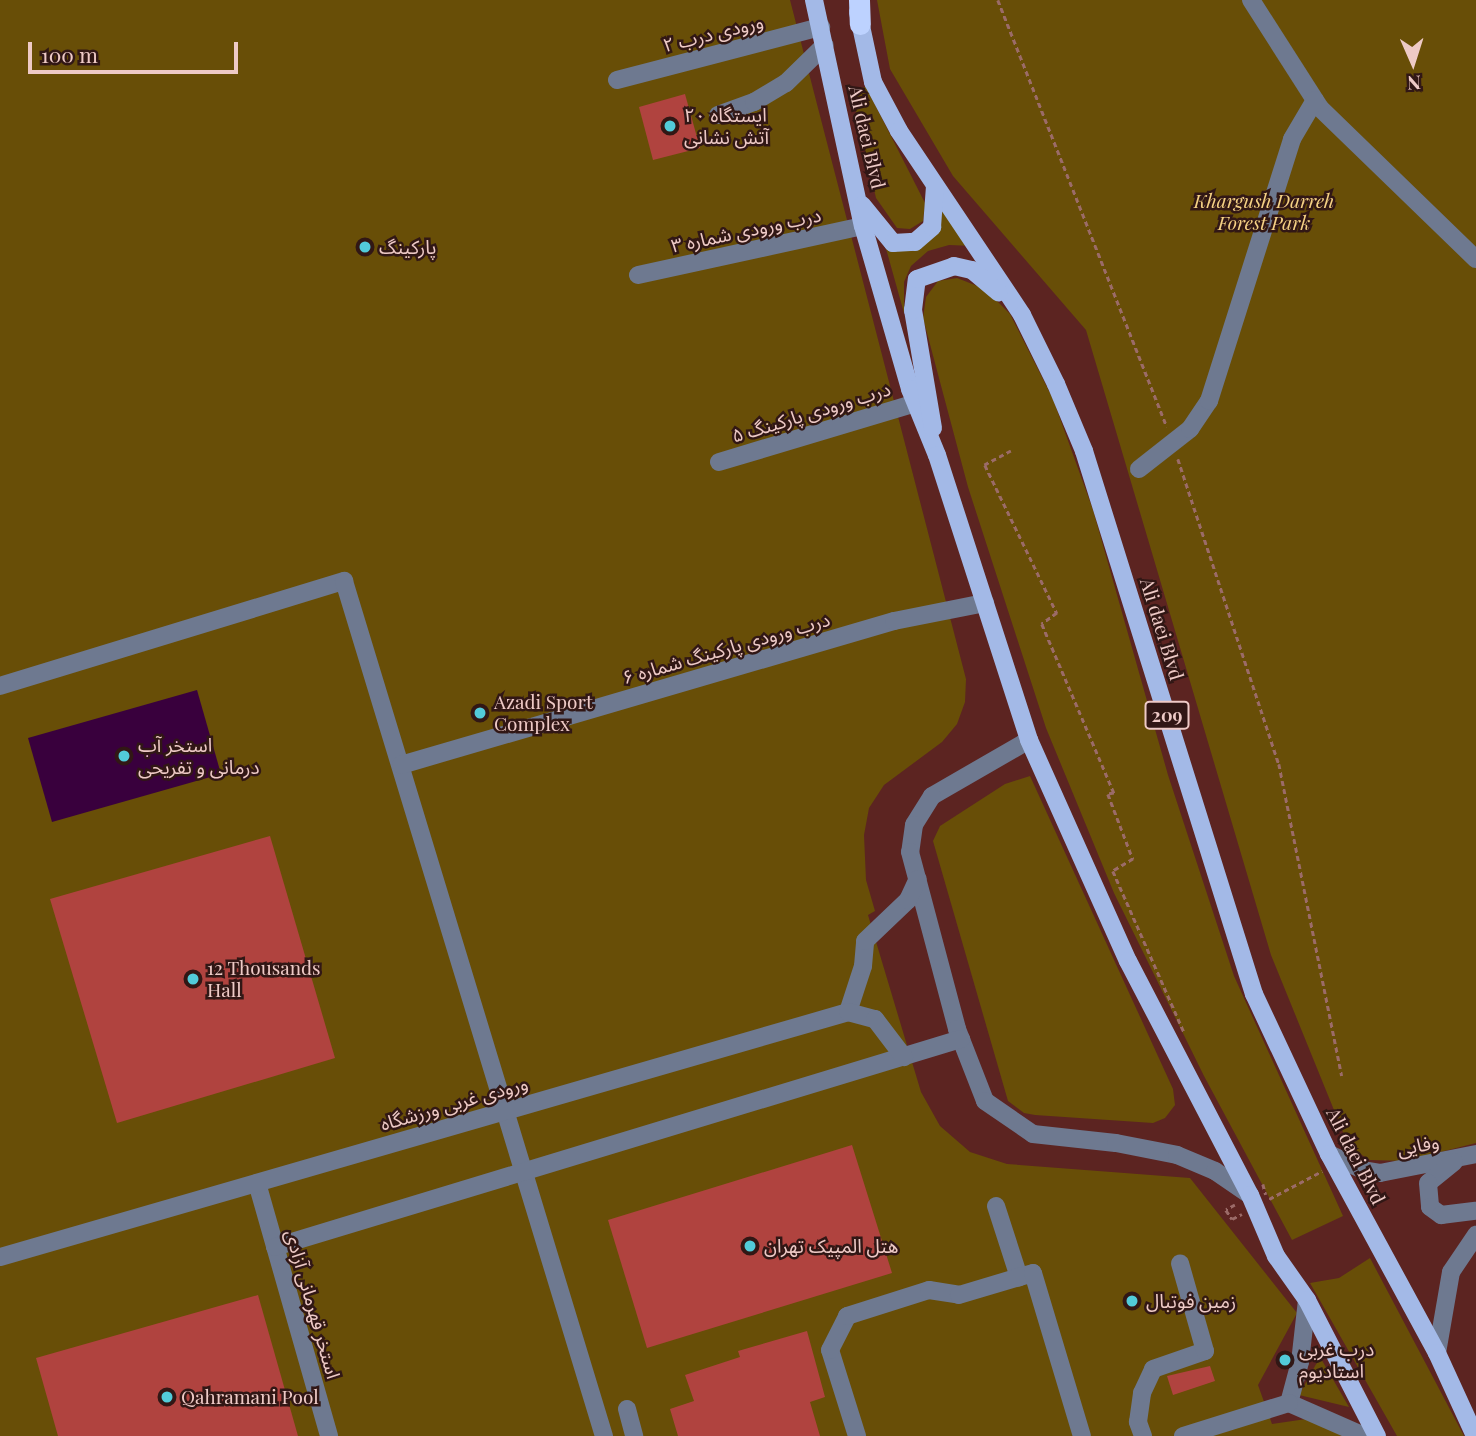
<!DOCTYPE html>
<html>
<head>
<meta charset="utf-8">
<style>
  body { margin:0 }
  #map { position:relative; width:1476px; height:1436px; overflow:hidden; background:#5c2421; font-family:"Playfair Display","Noto Sans Arabic",serif }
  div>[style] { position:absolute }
  .green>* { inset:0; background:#684e07 }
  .water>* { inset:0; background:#39003d }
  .building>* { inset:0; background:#b0433f }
  .path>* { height:2.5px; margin-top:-1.25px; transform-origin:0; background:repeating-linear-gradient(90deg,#9b6b68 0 5px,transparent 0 8.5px) }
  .minor>* { height:18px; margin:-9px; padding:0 9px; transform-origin:9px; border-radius:9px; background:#6e7990 }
  .major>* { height:18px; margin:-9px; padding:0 9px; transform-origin:9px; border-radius:9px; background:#a3b9e7 }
  .highway>* { height:21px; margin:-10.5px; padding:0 10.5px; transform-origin:10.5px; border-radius:10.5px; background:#bdd2ff }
  .dots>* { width:19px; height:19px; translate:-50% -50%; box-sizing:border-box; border:4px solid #311715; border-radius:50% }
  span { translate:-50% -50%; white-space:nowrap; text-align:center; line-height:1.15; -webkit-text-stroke:5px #311715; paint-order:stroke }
  .shield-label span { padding:2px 5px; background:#311715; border:2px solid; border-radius:5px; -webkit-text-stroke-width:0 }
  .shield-label { font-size:18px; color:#eecac6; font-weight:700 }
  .street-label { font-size:19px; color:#eecac6 }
  .poi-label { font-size:19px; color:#eecac6 }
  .left { translate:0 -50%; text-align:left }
  .park-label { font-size:19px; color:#f5d184; font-style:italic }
  .north { position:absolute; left:1378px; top:28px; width:70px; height:70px; -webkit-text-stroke:5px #311715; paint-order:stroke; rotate:177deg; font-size:19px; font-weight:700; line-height:28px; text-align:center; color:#eecac6 }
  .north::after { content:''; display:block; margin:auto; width:24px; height:32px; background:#eecac6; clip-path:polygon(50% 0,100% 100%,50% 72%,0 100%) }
  .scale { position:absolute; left:28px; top:42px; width:210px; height:32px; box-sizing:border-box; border:4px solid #eecac6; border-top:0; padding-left:9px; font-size:21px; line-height:24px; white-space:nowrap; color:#eecac6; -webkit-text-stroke:5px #311715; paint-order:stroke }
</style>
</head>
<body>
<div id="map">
  <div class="green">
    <div style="clip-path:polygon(0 0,790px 0,966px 679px,965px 702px,957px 724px,942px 742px,884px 785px,869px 808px,864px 835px,866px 880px,875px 911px,868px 915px,921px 1092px,940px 1126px,970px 1152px,1007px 1164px,1190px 1178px,1297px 1313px,1258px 1385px,1272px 1424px,1313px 1418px,1350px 1436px,0 1436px)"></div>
    <div style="clip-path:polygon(877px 0,1476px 0,1476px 1143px,1405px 1161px,1370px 1160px,1349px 1147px,1271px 955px,1086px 330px,953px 176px,890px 69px)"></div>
    <div style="clip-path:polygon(866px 87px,925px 203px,923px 221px,910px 229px,897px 228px,876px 198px,851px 90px)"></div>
    <div style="clip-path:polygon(942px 209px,974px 246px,949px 245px,928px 251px,911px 266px,904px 282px,904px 313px,885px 245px,896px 250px,941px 219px)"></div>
    <div style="clip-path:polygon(957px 278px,985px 289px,1010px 314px,1053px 399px,1093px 510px,1168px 775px,1234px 976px,1343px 1216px,1292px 1240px,1204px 1076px,1114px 893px,1046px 728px,968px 487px,923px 318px,926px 297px,938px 281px)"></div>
    <div style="clip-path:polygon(1030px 776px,1173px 1089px,1175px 1105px,1165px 1118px,1153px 1123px,1035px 1115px,1024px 1113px,1008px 1101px,933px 841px,940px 826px,1005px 784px)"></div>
    <div style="clip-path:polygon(1370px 1258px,1464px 1436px,1397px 1436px,1310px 1283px,1339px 1278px)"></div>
    <div style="clip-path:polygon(1320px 1357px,1349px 1407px,1299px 1395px)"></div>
  </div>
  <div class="water">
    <div style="clip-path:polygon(197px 690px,221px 774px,52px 822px,28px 738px)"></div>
  </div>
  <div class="building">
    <div style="clip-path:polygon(685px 94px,700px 148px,653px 160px,639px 107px)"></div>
    <div style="clip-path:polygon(270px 836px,335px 1058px,117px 1123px,50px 899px)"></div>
    <div style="clip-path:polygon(852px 1145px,892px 1273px,647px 1348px,608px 1220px)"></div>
    <div style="clip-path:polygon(258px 1295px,298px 1436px,58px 1436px,36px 1358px)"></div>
    <div style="clip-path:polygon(807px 1331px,825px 1397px,810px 1402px,820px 1436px,678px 1436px,670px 1409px,694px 1401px,685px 1375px,740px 1357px,738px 1351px)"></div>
    <div style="clip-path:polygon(1210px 1366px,1215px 1381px,1173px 1395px,1167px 1376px)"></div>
  </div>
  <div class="path">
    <div style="left:998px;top:0;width:459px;rotate:68.4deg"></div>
    <div style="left:1011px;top:451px;width:30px;rotate:152deg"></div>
    <div style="left:985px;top:465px;width:165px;rotate:64.1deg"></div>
    <div style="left:1057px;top:613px;width:19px;rotate:144deg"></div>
    <div style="left:1042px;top:624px;width:184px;rotate:66.9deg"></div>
    <div style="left:1114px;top:793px;width:6px;rotate:171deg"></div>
    <div style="left:1108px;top:794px;width:70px;rotate:69deg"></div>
    <div style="left:1133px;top:859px;width:23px;rotate:149deg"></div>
    <div style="left:1113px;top:871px;width:176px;rotate:66.2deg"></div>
    <div style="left:1178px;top:459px;width:321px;rotate:71.7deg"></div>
    <div style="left:1279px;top:764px;width:318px;rotate:78.6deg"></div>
    <div style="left:1343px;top:1143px;width:8px"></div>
    <div style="left:1351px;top:1143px;width:6px;rotate:59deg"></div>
    <div style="left:1263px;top:1184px;width:11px;rotate:75deg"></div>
    <div style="left:1269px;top:1199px;width:60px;rotate:-27.8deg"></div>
    <div style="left:1235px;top:1205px;width:10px;rotate:151deg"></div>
    <div style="left:1226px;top:1210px;width:11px;rotate:56deg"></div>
    <div style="left:1232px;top:1219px;width:11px;rotate:-27deg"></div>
  </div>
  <div class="minor">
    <div style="left:1251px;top:0;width:128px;rotate:57.4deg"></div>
    <div style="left:1320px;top:108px;width:217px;rotate:44.1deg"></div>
    <div style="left:617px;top:80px;width:211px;rotate:-14.6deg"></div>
    <div style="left:718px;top:115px;width:38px;rotate:-20deg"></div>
    <div style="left:754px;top:102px;width:37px;rotate:-31deg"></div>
    <div style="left:786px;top:83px;width:54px;rotate:-44.3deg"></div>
    <div style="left:638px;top:275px;width:230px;rotate:-12.3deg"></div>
    <div style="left:719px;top:462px;width:206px;rotate:-16.7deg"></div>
    <div style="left:1139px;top:469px;width:65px;rotate:-38.1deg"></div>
    <div style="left:1190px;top:429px;width:34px;rotate:-56deg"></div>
    <div style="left:1209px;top:401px;width:275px;rotate:-72.4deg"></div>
    <div style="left:1292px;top:139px;width:45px;rotate:-59.5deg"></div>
    <div style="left:0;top:686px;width:360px;rotate:-17deg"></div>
    <div style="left:344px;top:581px;width:894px;rotate:73.09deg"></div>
    <div style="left:1029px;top:740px;width:112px;rotate:150deg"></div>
    <div style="left:932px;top:796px;width:34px;rotate:122deg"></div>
    <div style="left:914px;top:825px;width:27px;rotate:98deg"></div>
    <div style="left:910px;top:852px;width:183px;rotate:75.1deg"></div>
    <div style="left:957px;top:1029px;width:77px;rotate:68.7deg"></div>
    <div style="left:985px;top:1101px;width:58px;rotate:34.5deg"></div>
    <div style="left:1033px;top:1134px;width:83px;rotate:6.2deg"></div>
    <div style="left:1116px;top:1143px;width:62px;rotate:11.1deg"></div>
    <div style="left:1177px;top:1155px;width:41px;rotate:22.8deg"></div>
    <div style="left:1215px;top:1171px;width:42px;rotate:34.4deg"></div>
    <div style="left:401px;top:765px;width:514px;rotate:-16.28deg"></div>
    <div style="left:894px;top:621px;width:93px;rotate:-11.2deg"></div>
    <div style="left:848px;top:1012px;width:48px;rotate:-71.9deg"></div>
    <div style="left:863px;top:966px;width:25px;rotate:-85deg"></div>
    <div style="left:865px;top:941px;width:59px;rotate:-43.6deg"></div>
    <div style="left:908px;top:900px;width:23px;rotate:-65deg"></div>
    <div style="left:1329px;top:1154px;width:38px;rotate:25deg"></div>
    <div style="left:1363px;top:1170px;width:17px;rotate:10deg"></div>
    <div style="left:1380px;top:1173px;width:98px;rotate:-11.2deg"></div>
    <div style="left:1454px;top:1162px;width:33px;rotate:141deg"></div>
    <div style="left:1428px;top:1183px;width:24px;rotate:85deg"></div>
    <div style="left:1430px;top:1207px;width:14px;rotate:36deg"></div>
    <div style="left:1441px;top:1215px;width:35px;rotate:-7deg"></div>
    <div style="left:257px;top:1183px;width:263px;rotate:74.1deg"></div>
    <div style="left:996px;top:1206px;width:75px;rotate:72.1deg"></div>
    <div style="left:275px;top:1247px;width:717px;rotate:-16.87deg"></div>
    <div style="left:0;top:1257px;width:883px;rotate:-16.11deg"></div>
    <div style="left:848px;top:1012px;width:28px;rotate:15deg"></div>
    <div style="left:875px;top:1019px;width:48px;rotate:52.7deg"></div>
    <div style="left:1307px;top:1300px;width:62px;rotate:96.4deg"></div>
    <div style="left:1300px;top:1362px;width:42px;rotate:105deg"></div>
    <div style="left:1289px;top:1403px;width:82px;rotate:23.7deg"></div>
    <div style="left:1437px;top:1353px;width:82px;rotate:-80.2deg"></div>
    <div style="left:1451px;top:1272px;width:45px;rotate:-56deg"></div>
    <div style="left:627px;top:1409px;width:28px;rotate:75deg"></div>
    <div style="left:857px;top:1436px;width:90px;rotate:-107.4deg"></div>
    <div style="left:830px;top:1350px;width:38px;rotate:-63deg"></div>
    <div style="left:847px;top:1316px;width:86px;rotate:-17.6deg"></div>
    <div style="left:929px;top:1290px;width:30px;rotate:9deg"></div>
    <div style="left:959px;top:1295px;width:77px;rotate:-16.6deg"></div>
    <div style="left:1033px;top:1273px;width:170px;rotate:73.3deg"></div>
    <div style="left:1143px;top:1436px;width:15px;rotate:-110deg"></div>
    <div style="left:1138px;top:1422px;width:29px;rotate:-82deg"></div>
    <div style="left:1142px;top:1393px;width:26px;rotate:-65deg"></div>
    <div style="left:1153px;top:1369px;width:55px;rotate:-19.1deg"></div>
    <div style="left:1205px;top:1351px;width:91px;rotate:-105.9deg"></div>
    <div style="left:1183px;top:1436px;width:111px;rotate:-17.3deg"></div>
  </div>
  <div class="major">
    <div style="left:814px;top:0;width:231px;rotate:77.8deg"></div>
    <div style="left:863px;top:226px;width:170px;rotate:73.9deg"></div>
    <div style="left:910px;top:389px;width:71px;rotate:67.8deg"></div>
    <div style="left:937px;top:455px;width:299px;rotate:72.1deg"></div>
    <div style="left:1029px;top:740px;width:242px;rotate:65.9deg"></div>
    <div style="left:1128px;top:961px;width:264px;rotate:62.5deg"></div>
    <div style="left:1250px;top:1195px;width:66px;rotate:66.9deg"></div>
    <div style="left:1276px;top:1256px;width:54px;rotate:54.8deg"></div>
    <div style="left:1307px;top:1300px;width:153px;rotate:62.8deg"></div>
    <div style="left:858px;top:12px;width:72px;rotate:77.9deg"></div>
    <div style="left:873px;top:82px;width:55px;rotate:62deg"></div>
    <div style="left:899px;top:131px;width:221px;rotate:56.2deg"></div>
    <div style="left:1022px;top:315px;width:77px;rotate:63.8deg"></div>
    <div style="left:1056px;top:384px;width:73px;rotate:67.3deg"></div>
    <div style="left:1084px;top:451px;width:569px;rotate:72.62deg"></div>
    <div style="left:1254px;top:994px;width:177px;rotate:64.9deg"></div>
    <div style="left:1329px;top:1154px;width:226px;rotate:61.5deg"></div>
    <div style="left:1437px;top:1353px;width:91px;rotate:65.4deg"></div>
    <div style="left:862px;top:205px;width:49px;rotate:50.8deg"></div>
    <div style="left:893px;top:243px;width:22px;rotate:-3deg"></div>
    <div style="left:915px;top:242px;width:23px;rotate:-41deg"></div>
    <div style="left:932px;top:227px;width:41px;rotate:-85.8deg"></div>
    <div style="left:933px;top:428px;width:120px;rotate:-99.6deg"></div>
    <div style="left:913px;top:310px;width:31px;rotate:-83deg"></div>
    <div style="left:917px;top:279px;width:39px;rotate:-19deg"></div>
    <div style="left:954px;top:266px;width:18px;rotate:13deg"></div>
    <div style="left:972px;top:270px;width:35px;rotate:40deg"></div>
  </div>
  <div class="highway">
    <div style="left:859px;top:0;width:24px;rotate:88deg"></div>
  </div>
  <div class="dots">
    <div style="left:670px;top:126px;background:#52cbd9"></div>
    <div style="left:365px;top:247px;background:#52cbd9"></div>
    <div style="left:480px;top:713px;background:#52cbd9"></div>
    <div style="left:124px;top:756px;background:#52cbd9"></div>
    <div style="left:193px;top:979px;background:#52cbd9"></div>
    <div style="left:750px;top:1246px;background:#52cbd9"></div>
    <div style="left:1132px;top:1301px;background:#52cbd9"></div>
    <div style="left:1285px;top:1360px;background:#52cbd9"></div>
    <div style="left:167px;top:1397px;background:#52cbd9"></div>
  </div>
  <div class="shield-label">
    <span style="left:1167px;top:715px">209</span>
  </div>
  <div class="street-label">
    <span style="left:713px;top:33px;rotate:-14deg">ورودی درب ۲</span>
    <span style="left:867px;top:137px;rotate:77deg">Ali daei Blvd</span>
    <span style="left:746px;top:230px;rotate:-12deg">درب ورودی شماره ۳</span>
    <span style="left:811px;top:412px;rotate:-17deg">درب ورودی پارکینگ ۵</span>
    <span style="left:1162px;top:629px;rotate:73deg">Ali daei Blvd</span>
    <span style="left:726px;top:648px;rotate:-16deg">درب ورودی پارکینگ شماره ۶</span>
    <span style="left:454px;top:1103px;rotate:-16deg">ورودی غربی ورزشگاه</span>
    <span style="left:1418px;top:1145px;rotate:-11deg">وفایی</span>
    <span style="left:1356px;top:1156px;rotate:63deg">Ali daei Blvd</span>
    <span style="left:313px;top:1304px;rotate:74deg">استخر قهرمانی آزادی</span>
  </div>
  <div class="poi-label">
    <span class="left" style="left:684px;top:126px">ایستگاه ۲۰<br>آتش نشانی</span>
    <span class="left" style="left:379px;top:247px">پارکینگ</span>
    <span class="left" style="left:494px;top:713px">Azadi Sport<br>Complex</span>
    <span class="left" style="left:138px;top:756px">استخر آب<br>درمانی و تفریحی</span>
    <span class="left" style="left:207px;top:979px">12 Thousands<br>Hall</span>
    <span class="left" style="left:764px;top:1246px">هتل المپیک تهران</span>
    <span class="left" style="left:1146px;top:1301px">زمین فوتبال</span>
    <span class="left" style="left:1299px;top:1360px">درب غربی<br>استادیوم</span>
    <span class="left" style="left:181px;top:1397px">Qahramani Pool</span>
  </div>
  <div class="park-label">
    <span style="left:1264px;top:212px">Khargush Darreh<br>Forest Park</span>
  </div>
  <div class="north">N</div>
  <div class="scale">100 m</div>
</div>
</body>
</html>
